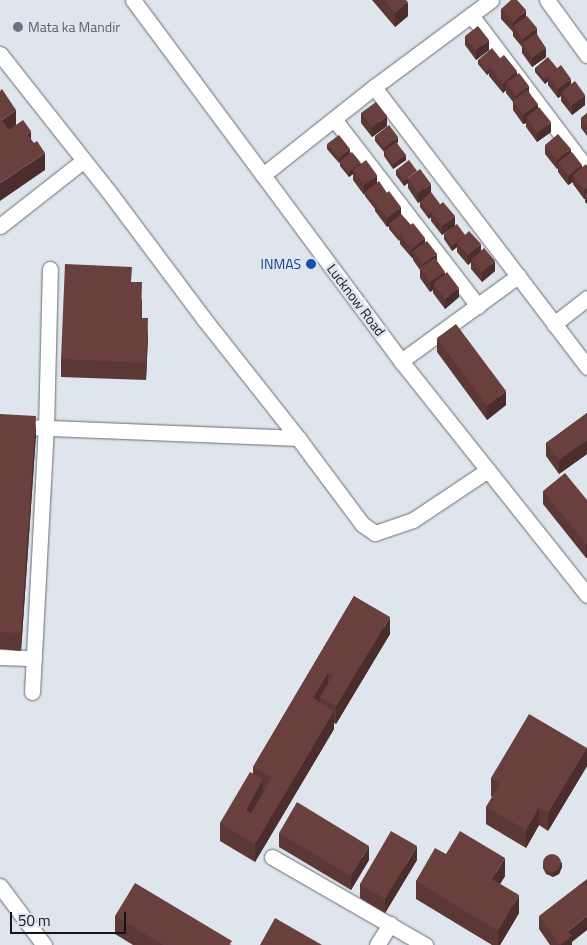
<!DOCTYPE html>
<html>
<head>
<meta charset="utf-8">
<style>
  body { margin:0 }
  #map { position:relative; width:587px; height:945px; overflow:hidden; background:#dfe5ec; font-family:"Titillium Web",sans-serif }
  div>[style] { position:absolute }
  .roads { filter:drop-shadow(0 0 1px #676c73) drop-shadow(0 0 1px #676c73) }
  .minor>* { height:15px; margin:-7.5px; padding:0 7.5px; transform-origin:7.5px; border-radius:7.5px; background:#fff }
  .wall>* { inset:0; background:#5b3736 }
  .shaded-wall>* { inset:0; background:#4a2d2c }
  .building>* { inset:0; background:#6a403f }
  .round { border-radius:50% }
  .dots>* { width:14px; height:14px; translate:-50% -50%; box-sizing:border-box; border:2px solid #dfe5ec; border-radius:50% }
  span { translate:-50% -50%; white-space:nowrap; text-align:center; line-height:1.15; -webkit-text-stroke:5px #dfe5ec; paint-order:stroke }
  .worship-label { font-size:14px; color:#5b616d }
  .left { translate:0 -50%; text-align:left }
  .transit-label { font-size:14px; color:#164399 }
  .right { translate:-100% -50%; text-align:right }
  .street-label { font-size:14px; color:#141619 }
  .scale { position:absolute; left:10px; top:912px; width:116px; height:22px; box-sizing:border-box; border:2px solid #141619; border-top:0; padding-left:6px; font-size:15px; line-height:18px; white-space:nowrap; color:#141619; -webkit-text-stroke:4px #dfe5ec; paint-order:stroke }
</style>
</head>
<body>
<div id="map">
  <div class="roads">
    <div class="minor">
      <div style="left:133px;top:0;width:450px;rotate:53.4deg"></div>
      <div style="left:401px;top:361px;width:299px;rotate:51.5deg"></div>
      <div style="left:547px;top:0;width:68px;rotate:54deg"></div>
      <div style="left:471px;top:15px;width:193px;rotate:53deg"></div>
      <div style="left:0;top:54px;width:176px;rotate:51.7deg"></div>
      <div style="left:109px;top:192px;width:159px;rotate:53.2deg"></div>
      <div style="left:204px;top:319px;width:152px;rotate:51.7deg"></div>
      <div style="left:298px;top:438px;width:107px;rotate:53.3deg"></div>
      <div style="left:362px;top:524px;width:16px;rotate:35deg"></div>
      <div style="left:375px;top:533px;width:40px;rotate:-18.9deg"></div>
      <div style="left:413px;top:520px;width:90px;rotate:-33.7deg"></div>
      <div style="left:374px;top:87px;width:352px;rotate:52.7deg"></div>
      <div style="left:334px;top:119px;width:236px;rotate:52.4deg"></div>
      <div style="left:263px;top:175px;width:142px;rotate:-38.4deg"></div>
      <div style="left:374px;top:87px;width:146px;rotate:-36.6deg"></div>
      <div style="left:0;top:226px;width:105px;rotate:-38.1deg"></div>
      <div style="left:554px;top:324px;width:42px;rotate:-38.2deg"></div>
      <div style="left:401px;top:361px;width:145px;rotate:-36deg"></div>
      <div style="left:0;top:426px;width:298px;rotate:2.3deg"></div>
      <div style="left:0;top:657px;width:34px;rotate:2deg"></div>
      <div style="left:32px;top:692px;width:263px;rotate:-87deg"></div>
      <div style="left:46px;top:429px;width:160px;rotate:-88.6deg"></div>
      <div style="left:272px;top:857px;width:177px;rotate:29.9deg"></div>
      <div style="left:0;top:886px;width:74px;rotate:53.3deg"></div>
      <div style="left:377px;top:945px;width:25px;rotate:-58deg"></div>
    </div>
  </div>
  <div class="wall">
    <div style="clip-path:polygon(372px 0,406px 0,408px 16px,395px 27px)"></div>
    <div style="clip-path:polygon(501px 9px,526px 17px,537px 34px,546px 57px,532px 67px,522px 53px,522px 47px,513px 36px,513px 32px,501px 19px)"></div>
    <div style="clip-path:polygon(465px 36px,489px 50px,476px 60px,465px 45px)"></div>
    <div style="clip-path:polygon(500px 58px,517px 74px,529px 92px,551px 132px,537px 142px,526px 127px,526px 123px,523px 124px,513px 110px,513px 102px,506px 93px,506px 90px,503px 93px,489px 76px,489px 73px,487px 75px,478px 64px,478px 60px)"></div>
    <div style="clip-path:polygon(535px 68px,557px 68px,571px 84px,585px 105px,572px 115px,561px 101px,561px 96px,558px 98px,548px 85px,548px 81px,545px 84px,535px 72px)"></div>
    <div style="clip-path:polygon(361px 113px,387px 126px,372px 137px,361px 123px)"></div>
    <div style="clip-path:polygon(587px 113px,587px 136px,581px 128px,581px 118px)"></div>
    <div style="clip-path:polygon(375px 136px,398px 142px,397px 143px,406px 160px,393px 169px,384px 156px,384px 152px,375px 141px)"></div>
    <div style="clip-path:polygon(327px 144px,350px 153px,377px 183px,401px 214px,425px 242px,459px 297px,445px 309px,433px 293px,433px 290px,430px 292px,420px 278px,420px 270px,413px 260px,413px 257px,412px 258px,400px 244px,400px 240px,399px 241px,389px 229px,389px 226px,387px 227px,375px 211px,375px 209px,365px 196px,365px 193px,364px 195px,353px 180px,353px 174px,349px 177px,340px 166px,340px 162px,339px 163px,327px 149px)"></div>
    <div style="clip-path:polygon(545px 145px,571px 153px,582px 167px,587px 166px,587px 204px,585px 202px,585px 199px,584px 199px,573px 184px,573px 182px,568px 185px,558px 172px,558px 168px,557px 169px,545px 154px)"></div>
    <div style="clip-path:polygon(396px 170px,431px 193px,455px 226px,442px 235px,431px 221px,431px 217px,429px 219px,420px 207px,420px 202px,418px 203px,408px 188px,408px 183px,404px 186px,396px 175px)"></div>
    <div style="clip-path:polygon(444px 234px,465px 235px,481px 251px,495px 271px,482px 282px,471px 269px,471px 262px,468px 265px,457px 252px,457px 247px,452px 251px,444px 239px)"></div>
    <div style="clip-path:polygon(132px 282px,142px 300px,142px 318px,148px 336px,146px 380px,61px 377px,61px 359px)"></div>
    <div style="clip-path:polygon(437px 338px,506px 405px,487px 420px,437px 352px)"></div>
    <div style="clip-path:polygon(587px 413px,587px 454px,559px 474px,546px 456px,546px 443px)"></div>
    <div style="clip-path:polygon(0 414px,36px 434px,21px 651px,0 649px)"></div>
    <div style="clip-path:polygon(543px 491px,587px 500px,587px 558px,586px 558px,543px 504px)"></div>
    <div style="clip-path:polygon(354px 596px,390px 634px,336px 724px,334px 723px,334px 729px,255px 862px,220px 841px,220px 823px,253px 774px,253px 767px)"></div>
    <div style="clip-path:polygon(587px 748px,587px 766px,548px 831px,539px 825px,526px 848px,486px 824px,486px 807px,492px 797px,491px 796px,491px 778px)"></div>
    <div style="clip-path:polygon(279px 833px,369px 860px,351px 890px,279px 847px)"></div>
    <div style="clip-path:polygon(446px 854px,505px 876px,500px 884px,519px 913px,500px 945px,492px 945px,416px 899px,416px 881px)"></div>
    <div style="clip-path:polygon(417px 860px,385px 913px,360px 898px,360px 884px)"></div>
    <div style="clip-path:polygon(543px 863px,562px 867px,559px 874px,553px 877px,546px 874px,543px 868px)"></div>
    <div style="clip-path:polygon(115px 916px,232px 945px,133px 945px,115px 934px)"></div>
    <div style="clip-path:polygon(539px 916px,572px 942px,572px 945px,550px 945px,539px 929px)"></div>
  </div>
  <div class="shaded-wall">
    <div style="clip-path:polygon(408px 2px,408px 16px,395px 27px,395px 13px)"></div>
    <div style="clip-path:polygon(526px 10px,526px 20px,513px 26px,513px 32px,513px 23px)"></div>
    <div style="clip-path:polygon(537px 28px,537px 38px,523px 45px,523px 39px)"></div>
    <div style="clip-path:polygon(489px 40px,489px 50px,476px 60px,476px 50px)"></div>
    <div style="clip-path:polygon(546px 48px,546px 57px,532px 67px,532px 58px)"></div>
    <div style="clip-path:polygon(489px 69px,489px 73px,487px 75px,487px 71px)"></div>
    <div style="clip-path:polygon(517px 71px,517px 81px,506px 83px,506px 90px,503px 93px,503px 84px)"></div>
    <div style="clip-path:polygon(548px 77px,548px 81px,545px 84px,545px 79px)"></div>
    <div style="clip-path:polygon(571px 79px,571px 88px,561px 92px,561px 96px,558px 98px,558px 89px)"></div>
    <div style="clip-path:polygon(529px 86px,529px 95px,516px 106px,516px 96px)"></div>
    <div style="clip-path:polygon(585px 95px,585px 105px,572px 115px,572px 105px)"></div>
    <div style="clip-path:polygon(538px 104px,538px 113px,526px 117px,526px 123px,523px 124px,523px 115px)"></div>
    <div style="clip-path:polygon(16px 110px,16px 128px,2px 138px,2px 120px)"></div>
    <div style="clip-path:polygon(387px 116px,387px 126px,372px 137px,372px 127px)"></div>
    <div style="clip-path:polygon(551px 122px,551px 132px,537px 142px,537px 133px)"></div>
    <div style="clip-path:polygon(31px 131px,31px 149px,27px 134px)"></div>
    <div style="clip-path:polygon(398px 137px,398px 142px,384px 153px,384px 148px)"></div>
    <div style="clip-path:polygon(350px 149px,350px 154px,339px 163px,339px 158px)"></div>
    <div style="clip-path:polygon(571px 149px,571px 158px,558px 162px,558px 168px,557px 169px,557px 160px)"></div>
    <div style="clip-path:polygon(45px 153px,45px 170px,0 201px,0 183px)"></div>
    <div style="clip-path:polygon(406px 155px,406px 160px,393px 169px,393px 164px)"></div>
    <div style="clip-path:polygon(361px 163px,361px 168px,353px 170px,353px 174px,349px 177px,349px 172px)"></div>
    <div style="clip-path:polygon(582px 165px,582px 175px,573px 175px,573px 182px,568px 185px,568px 176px)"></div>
    <div style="clip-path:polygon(377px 175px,377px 184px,365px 192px,365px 193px,364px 195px,364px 185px)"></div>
    <div style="clip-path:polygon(408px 179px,408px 183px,404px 186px,404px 181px)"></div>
    <div style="clip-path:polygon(431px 184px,431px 194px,418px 203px,418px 193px)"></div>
    <div style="clip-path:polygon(587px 188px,587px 194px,585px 192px,585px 199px,584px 199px,584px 190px)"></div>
    <div style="clip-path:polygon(401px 207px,401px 217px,389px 224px,389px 226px,387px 227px,387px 218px)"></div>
    <div style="clip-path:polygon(431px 212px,431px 217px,429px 219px,429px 214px)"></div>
    <div style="clip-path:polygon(455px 216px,455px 226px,442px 235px,442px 226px)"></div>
    <div style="clip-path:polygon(466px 236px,457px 243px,457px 247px,452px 251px,452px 246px)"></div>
    <div style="clip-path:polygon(425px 238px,425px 247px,413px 251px,413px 257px,412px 258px,412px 249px)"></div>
    <div style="clip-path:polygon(481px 244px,481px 254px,471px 260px,471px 262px,468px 265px,468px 255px)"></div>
    <div style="clip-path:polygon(437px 254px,437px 264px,423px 274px,423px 264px)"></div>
    <div style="clip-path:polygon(495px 261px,495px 271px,482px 282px,482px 272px)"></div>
    <div style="clip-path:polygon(445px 272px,445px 281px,433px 284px,433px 290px,430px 292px,430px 282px)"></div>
    <div style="clip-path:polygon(459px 288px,459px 297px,445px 309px,445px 299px)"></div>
    <div style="clip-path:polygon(148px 318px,148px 336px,146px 380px,146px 363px)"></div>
    <div style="clip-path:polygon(506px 391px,506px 405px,487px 420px,487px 406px)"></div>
    <div style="clip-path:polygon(36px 416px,36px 434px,21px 651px,21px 633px)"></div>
    <div style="clip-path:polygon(587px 440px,587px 454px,559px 474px,559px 460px)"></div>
    <div style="clip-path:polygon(586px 544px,587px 544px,587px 558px,586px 558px)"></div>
    <div style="clip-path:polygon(390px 617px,390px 634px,336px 724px,336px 706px)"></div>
    <div style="clip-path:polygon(328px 673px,328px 691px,320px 697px,320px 704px,313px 698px)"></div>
    <div style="clip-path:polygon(334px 711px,334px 729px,255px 862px,255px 844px)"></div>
    <div style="clip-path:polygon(587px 748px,587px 766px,548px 831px,548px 813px)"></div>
    <div style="clip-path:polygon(263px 779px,263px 797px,246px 828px,246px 810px)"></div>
    <div style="clip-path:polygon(539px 807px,539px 825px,526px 848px,526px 830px)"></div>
    <div style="clip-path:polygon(369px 846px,369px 860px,351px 890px,351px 876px)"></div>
    <div style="clip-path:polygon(417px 846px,417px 860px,385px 913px,385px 899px)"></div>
    <div style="clip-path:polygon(505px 858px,505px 876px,492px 897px,492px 879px)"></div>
    <div style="clip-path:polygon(562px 862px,562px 867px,559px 874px,553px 877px,553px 872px)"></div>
    <div style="clip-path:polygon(519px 895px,519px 913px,500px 945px,498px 945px,498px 931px)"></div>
    <div style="clip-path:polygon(587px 916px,587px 930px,572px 942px,572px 945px,560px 945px,568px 931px)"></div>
  </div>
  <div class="building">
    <div style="clip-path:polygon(384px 0,406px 0,408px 2px,395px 13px)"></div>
    <div style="clip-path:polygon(511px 0,517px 0,526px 10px,513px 23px,501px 9px)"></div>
    <div style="clip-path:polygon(527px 16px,537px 28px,523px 39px,513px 26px)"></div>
    <div style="clip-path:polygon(478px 26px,489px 40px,476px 50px,465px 36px)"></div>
    <div style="clip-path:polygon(536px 33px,546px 48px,532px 58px,522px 43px)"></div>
    <div style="clip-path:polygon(492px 48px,500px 58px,489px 67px,489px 69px,487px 71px,478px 60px)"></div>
    <div style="clip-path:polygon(504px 55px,517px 71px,503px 84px,489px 67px)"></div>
    <div style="clip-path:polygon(548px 57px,557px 68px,545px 79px,535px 68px)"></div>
    <div style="clip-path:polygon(561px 65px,571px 79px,558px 89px,548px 76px)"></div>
    <div style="clip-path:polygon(519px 73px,529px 86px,516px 96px,506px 83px)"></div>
    <div style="clip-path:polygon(575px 81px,585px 95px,572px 105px,561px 92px)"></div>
    <div style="clip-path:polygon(2px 89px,16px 110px,2px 120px,9px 130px,23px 120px,31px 131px,27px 134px,34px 143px,37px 141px,45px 153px,0 183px,0 91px)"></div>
    <div style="clip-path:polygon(527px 90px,538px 104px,523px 115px,513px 101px)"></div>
    <div style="clip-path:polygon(376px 102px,387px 116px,372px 127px,361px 113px)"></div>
    <div style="clip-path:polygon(539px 107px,551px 122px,537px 133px,526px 117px)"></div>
    <div style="clip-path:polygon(587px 113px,587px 126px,581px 118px)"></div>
    <div style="clip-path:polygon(389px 125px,398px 137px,384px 148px,375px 136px)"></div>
    <div style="clip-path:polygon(558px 134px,571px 149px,557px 160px,545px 145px)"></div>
    <div style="clip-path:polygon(339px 135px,350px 149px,339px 158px,327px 144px)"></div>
    <div style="clip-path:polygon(396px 142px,406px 155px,393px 164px,384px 151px)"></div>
    <div style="clip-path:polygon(352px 152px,361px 163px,349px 172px,340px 161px)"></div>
    <div style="clip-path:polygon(572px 152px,582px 165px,568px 176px,558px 162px)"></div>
    <div style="clip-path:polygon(366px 160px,377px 175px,364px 185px,353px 170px)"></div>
    <div style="clip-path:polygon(409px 160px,417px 171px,404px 181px,396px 170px)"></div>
    <div style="clip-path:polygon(586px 164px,587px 166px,587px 188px,584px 190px,573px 175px)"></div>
    <div style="clip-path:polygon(420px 169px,431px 184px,418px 193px,408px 178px)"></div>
    <div style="clip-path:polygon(379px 181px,387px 193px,375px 202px,375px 204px,365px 192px)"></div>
    <div style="clip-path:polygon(389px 191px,401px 207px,387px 218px,375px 202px)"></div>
    <div style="clip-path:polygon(431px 192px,440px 204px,429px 214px,420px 202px)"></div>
    <div style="clip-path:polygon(443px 202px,455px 216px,442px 226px,431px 212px)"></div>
    <div style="clip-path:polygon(401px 214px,411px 225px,400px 234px,399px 236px,389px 224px)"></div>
    <div style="clip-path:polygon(413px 223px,425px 238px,412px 249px,400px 234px)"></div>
    <div style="clip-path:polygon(457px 224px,465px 235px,452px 246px,444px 234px)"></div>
    <div style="clip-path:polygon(469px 231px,481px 244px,468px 255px,457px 243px)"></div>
    <div style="clip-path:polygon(427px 241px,437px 254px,423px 264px,413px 251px)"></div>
    <div style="clip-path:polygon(484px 248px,495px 261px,482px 272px,471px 260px)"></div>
    <div style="clip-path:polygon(435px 258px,445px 272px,430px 282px,420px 268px)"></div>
    <div style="clip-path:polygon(65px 264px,132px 267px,131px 282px,142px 282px,141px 318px,148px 318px,146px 363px,61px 359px)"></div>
    <div style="clip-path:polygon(447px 272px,459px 288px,445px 299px,433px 284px)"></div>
    <div style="clip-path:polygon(456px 324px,506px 391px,487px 406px,437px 338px)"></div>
    <div style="clip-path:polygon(587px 413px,587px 440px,559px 460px,546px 443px)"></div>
    <div style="clip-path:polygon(0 414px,36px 416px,21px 633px,0 632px)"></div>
    <div style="clip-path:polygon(565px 473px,587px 500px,587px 544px,586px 544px,543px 491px)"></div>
    <div style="clip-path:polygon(354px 596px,390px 617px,336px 706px,320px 697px,333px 675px,328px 673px,313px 698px,334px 711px,255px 844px,220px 823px,250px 772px,263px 779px,246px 810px,251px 813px,272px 777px,253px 767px)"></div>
    <div style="clip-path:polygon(529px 714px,587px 748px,548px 813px,539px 807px,526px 830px,486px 807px,500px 784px,491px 778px)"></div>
    <div style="clip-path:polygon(297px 802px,369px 846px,351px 876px,279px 833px)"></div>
    <div style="clip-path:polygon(391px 831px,417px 846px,385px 899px,360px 884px)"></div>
    <div style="clip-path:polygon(460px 831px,505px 858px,492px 879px,519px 895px,498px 931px,416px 881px,435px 848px,446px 854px)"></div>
    <div class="round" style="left:543px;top:854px;width:18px;height:18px"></div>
    <div style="clip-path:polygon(587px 879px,587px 916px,568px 931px,572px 936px,560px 945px,539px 916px)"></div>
    <div style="clip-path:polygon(135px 883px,232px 941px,229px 945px,163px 945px,115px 916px)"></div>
    <div style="clip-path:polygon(275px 918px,322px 945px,260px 945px)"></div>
  </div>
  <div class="dots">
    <div style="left:18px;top:27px;background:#6b7280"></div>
    <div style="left:311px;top:264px;background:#1a4fb4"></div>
  </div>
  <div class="worship-label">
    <span class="left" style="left:28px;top:27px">Mata ka Mandir</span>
  </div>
  <div class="transit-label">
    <span class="right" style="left:301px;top:264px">INMAS</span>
  </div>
  <div class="street-label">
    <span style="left:356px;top:300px;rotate:53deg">Lucknow Road</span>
  </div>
  <div class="scale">50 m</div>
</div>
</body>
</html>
